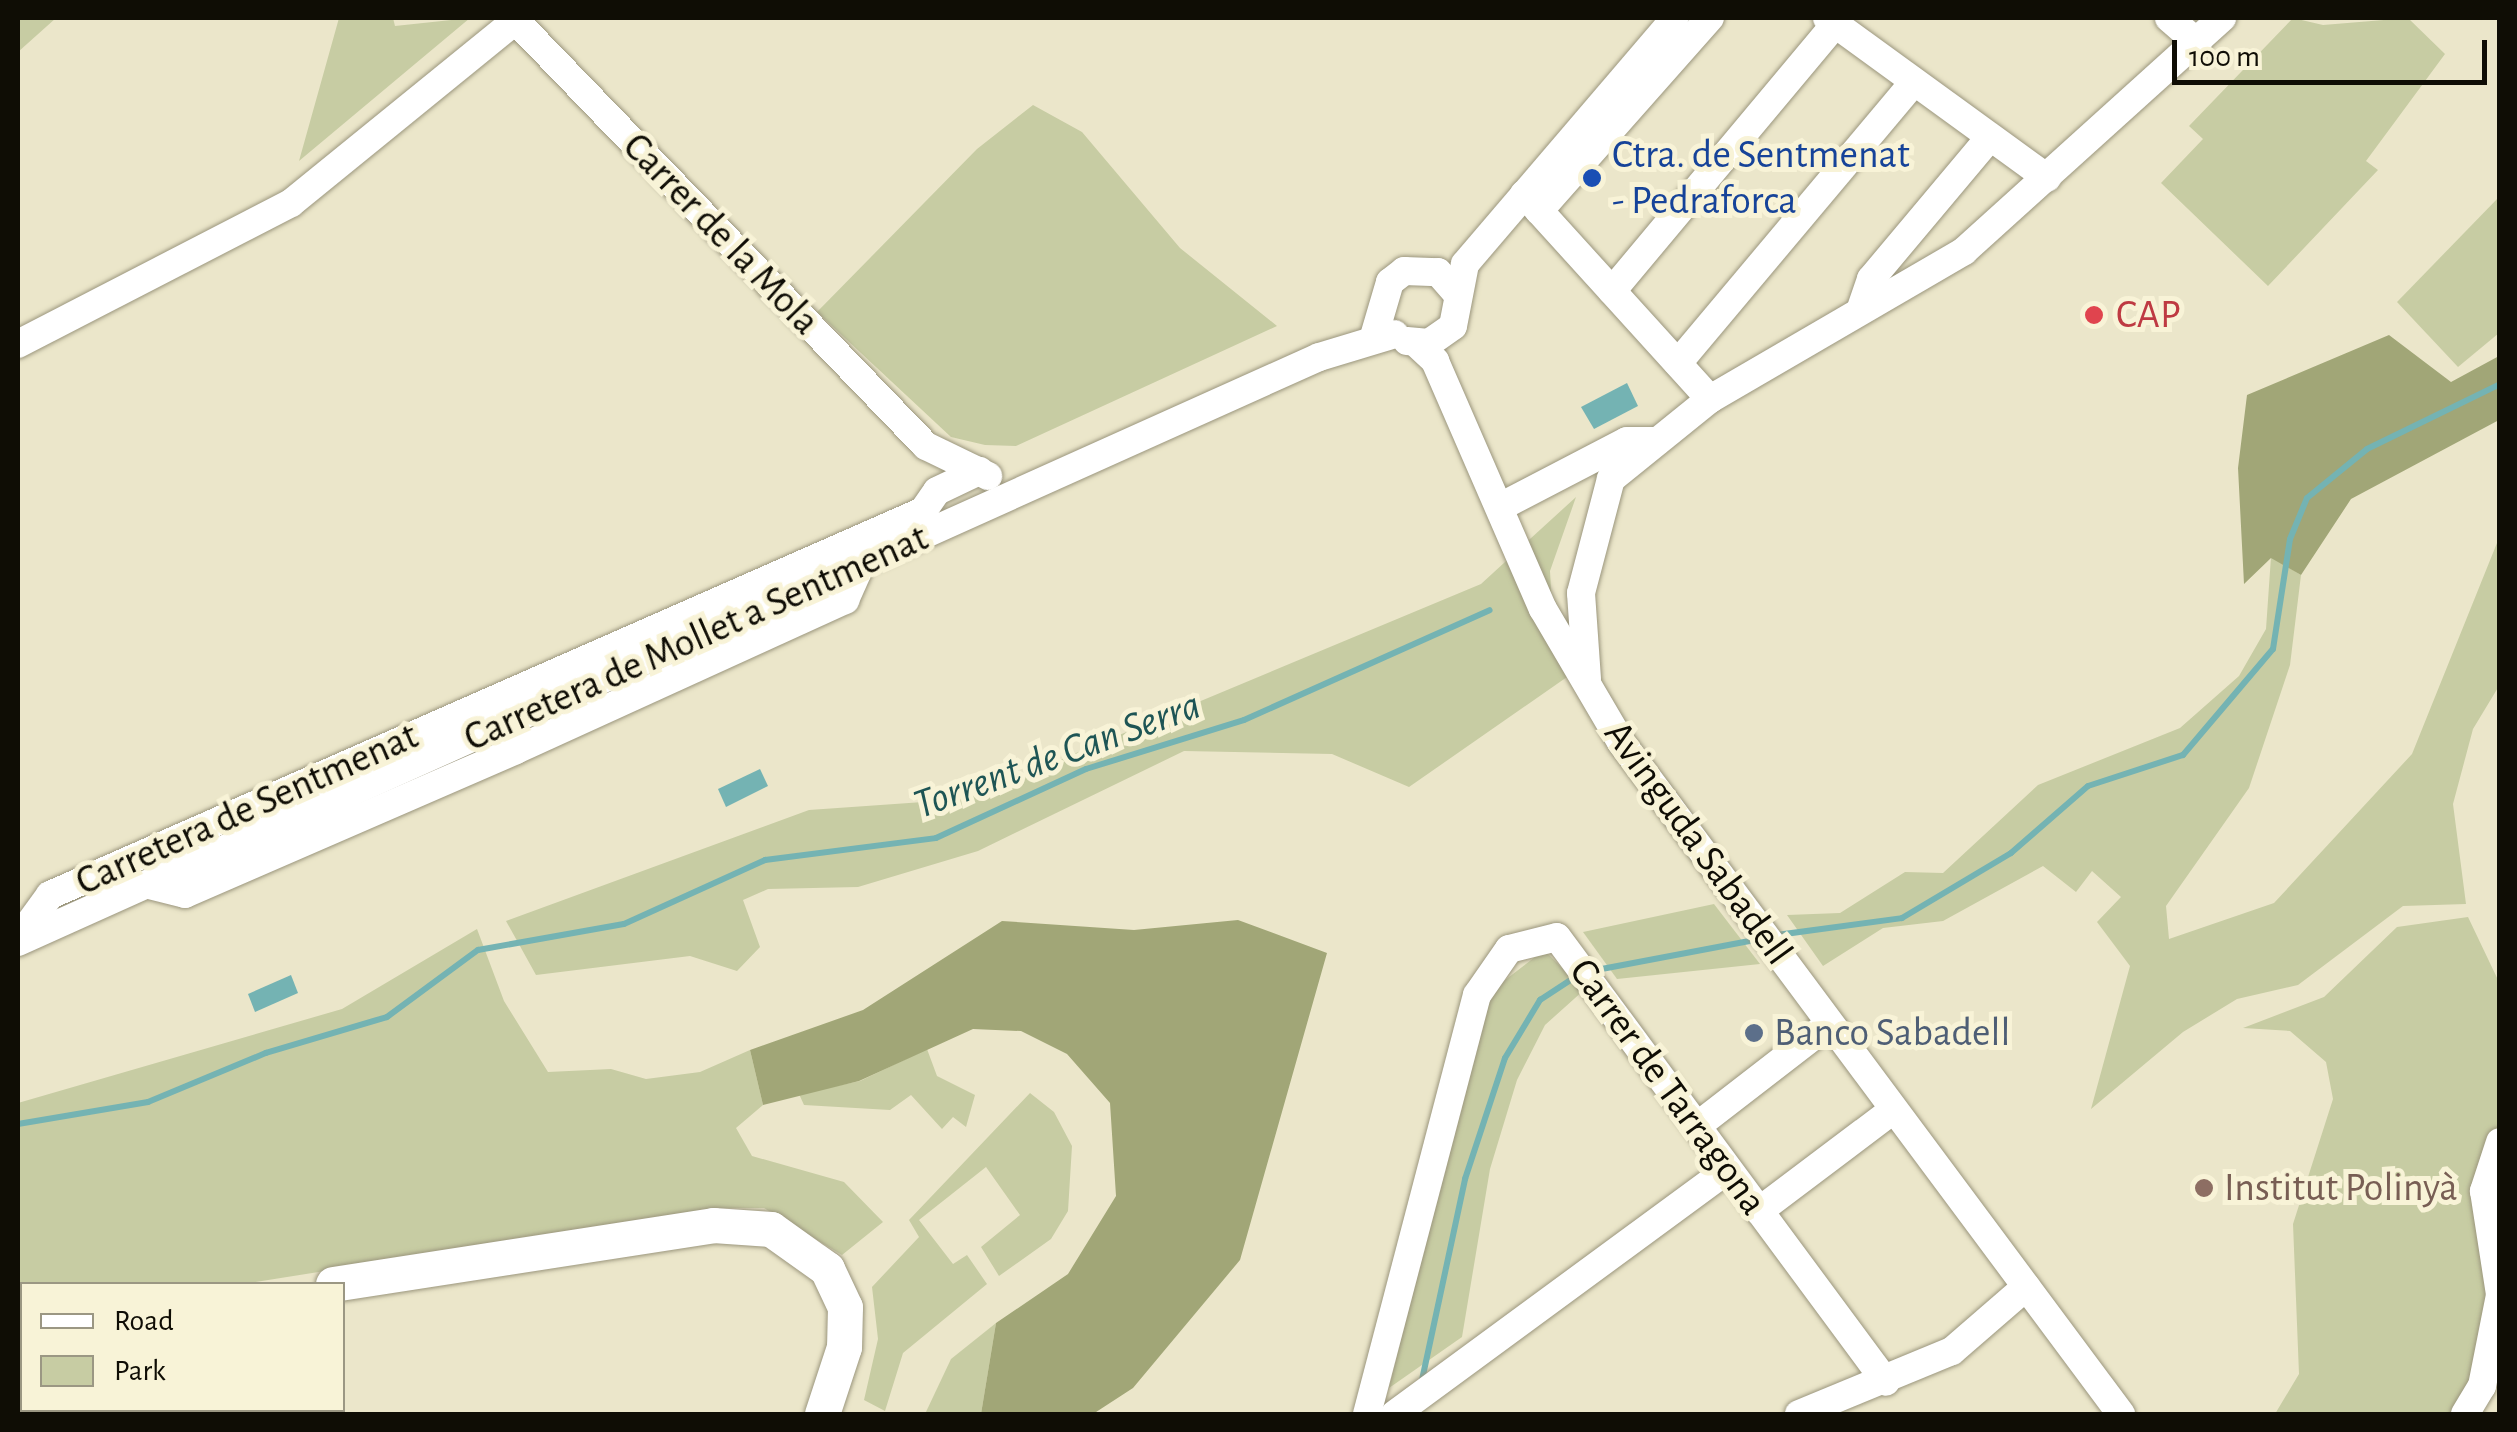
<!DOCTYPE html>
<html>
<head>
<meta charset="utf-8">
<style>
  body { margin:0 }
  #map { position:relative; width:2517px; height:1432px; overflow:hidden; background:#ebe6ca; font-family:"Alegreya Sans",sans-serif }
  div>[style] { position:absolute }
  .green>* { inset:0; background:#c7cca3 }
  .forest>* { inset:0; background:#a1a677 }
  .water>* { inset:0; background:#74b3b3 }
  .stream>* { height:6px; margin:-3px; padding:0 3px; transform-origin:3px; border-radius:3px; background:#74b3b3 }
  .roads { filter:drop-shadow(0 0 2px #9b967d) drop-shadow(0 0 2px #9b967d) }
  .minor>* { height:28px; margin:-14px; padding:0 14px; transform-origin:14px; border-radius:14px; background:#fff }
  .major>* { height:35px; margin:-17.5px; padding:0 17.5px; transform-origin:17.5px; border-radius:17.5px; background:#fff }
  .dots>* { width:28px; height:28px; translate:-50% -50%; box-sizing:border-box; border:5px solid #f8f3d7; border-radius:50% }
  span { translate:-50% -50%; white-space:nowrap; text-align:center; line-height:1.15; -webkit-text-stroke:10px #f8f3d7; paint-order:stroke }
  .transit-label { font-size:40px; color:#164399 }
  .left { translate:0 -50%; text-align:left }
  .street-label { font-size:40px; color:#0f0d05 }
  .health-label { font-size:40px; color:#be3a42 }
  .service-label { font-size:40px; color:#4e5e75 }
  .education-label { font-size:40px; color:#785e54 }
  .water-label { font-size:42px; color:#1e5555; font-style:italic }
  .frame { position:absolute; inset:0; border:20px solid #0f0d05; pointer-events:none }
  .legend { position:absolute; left:20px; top:1282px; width:325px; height:130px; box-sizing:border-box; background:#f8f3d7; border:2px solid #9b9783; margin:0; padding:12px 18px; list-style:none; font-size:30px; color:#0f0d05 }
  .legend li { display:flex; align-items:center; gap:20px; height:50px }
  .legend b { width:50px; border:2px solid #9b9783 }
  .scale { position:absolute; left:2172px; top:40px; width:315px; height:45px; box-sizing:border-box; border:5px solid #0f0d05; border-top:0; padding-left:12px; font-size:30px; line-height:35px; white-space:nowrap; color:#0f0d05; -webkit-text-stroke:8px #f8f3d7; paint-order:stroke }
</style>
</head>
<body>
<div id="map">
  <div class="green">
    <div style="clip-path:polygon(18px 18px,56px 18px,18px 52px)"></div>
    <div style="clip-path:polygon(339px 18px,393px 18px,395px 26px,470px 18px,299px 161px)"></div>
    <div style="clip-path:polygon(2293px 18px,2323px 25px,2408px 18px,2445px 54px,2366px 161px,2378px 170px,2268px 286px,2161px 183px,2203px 139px,2189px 126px)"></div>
    <div style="clip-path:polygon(1033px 105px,1082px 132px,1180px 248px,1277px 326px,1016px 446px,985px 445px,951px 437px,817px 312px,977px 149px)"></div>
    <div style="clip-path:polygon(2499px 197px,2499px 333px,2458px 367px,2397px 302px)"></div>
    <div style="clip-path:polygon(1576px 497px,1550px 571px,1554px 644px,1567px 677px,1409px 787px,1332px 754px,1184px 751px,978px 851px,858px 887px,768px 889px,743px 900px,760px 947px,737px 971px,690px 956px,536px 975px,506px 921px,809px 810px,966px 799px,1481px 584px)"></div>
    <div style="clip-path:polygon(2499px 538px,2499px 686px,2473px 729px,2453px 804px,2466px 904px,2403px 906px,2298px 985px,2237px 999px,2183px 1032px,2091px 1109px,2130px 966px,2097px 922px,2121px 897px,2092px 871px,2076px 892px,2043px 866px,1943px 921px,1883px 928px,1823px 966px,1787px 915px,1840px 913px,1905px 872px,1943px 873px,2038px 785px,2180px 728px,2239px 676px,2266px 629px,2271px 557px,2301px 575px,2290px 665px,2249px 788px,2166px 906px,2169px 939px,2274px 903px,2412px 754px)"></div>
    <div style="clip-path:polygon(1714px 904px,1760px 964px,1617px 979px,1583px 932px)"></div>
    <div style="clip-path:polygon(2468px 917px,2499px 982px,2500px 1131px,2487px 1336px,2457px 1414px,2275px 1414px,2299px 1374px,2293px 1224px,2333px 1099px,2326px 1062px,2290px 1031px,2243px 1028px,2324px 997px,2397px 927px)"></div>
    <div style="clip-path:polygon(477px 929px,504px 1001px,548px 1072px,611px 1069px,646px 1079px,700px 1072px,750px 1050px,763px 1105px,736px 1128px,752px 1156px,844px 1182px,883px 1222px,842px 1255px,764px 1208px,721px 1208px,243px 1284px,22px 1284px,18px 1292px,18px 1103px,342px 1009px)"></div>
    <div style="clip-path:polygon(1544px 950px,1584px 990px,1545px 1025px,1517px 1080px,1490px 1169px,1462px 1337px,1389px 1388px,1487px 994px)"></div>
    <div style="clip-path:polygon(927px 1049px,937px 1076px,975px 1095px,966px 1127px,953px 1117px,942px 1129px,911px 1095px,890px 1110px,804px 1105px,799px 1094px,860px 1081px)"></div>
    <div style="clip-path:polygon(1030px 1093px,1054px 1112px,1072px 1146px,1068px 1211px,1051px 1239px,999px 1276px,981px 1247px,1020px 1215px,986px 1167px,919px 1220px,953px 1264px,967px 1255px,987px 1284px,903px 1353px,885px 1411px,864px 1400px,878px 1339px,872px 1287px,919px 1237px,909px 1220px)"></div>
    <div style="clip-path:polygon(996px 1323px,981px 1414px,925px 1414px,951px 1359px)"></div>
  </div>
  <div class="forest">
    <div style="clip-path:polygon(2389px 335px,2451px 382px,2499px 356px,2499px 420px,2351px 499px,2301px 575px,2271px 558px,2244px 584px,2238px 468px,2247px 395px)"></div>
    <div style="clip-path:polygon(1238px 920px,1327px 953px,1240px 1260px,1133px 1388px,1093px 1414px,981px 1414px,996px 1323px,1068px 1274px,1116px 1196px,1110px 1103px,1067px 1054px,1021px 1031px,973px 1029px,859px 1081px,763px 1105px,750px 1050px,863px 1010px,1002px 921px,1134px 930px)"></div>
  </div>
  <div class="water">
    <div style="clip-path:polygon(1627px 383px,1638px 406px,1594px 429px,1581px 407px)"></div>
    <div style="clip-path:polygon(760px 769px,768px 786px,726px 807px,718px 789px)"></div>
    <div style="clip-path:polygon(291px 975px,298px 993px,255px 1012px,248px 994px)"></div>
  </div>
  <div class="stream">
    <div style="left:1777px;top:935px;width:126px;rotate:-7.7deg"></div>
    <div style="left:1902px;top:918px;width:127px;rotate:-30.8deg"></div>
    <div style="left:2011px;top:853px;width:102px;rotate:-41deg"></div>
    <div style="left:2088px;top:786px;width:100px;rotate:-18.1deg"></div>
    <div style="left:2183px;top:755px;width:139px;rotate:-49.7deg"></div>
    <div style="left:2273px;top:649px;width:111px;rotate:-81.2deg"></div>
    <div style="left:2290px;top:539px;width:44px;rotate:-67.5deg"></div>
    <div style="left:2307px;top:498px;width:77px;rotate:-39.2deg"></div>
    <div style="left:2367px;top:449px;width:148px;rotate:-26deg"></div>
    <div style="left:1591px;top:971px;width:172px;rotate:-10.7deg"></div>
    <div style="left:18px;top:1124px;width:132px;rotate:-9.6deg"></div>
    <div style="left:148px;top:1102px;width:128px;rotate:-22.6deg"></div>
    <div style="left:266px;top:1053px;width:126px;rotate:-16.6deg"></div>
    <div style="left:387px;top:1017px;width:113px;rotate:-36.4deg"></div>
    <div style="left:478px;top:950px;width:148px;rotate:-10.1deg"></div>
    <div style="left:624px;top:924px;width:155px;rotate:-24.4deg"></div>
    <div style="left:765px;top:860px;width:172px;rotate:-7.3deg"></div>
    <div style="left:936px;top:838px;width:165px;rotate:-24.7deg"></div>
    <div style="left:1086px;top:769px;width:165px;rotate:-17.2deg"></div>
    <div style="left:1244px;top:720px;width:269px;rotate:-24.1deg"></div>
    <div style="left:1422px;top:1380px;width:206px;rotate:-77.9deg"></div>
    <div style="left:1465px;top:1179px;width:127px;rotate:-71.7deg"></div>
    <div style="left:1505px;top:1058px;width:68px;rotate:-58.9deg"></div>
    <div style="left:1540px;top:1000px;width:42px;rotate:-33.3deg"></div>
  </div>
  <div class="roads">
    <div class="minor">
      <div style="left:1827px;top:18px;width:272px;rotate:36deg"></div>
      <div style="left:2169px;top:18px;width:38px;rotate:41deg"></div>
      <div style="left:517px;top:22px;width:589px;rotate:46.03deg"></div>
      <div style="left:926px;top:446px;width:69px;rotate:25.8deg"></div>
      <div style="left:1524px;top:194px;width:277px;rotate:47.8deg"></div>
      <div style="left:1539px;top:211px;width:258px;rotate:-48.5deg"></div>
      <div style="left:1612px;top:291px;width:348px;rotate:-50.1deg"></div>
      <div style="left:1860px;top:311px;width:34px;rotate:-71deg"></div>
      <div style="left:1871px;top:279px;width:185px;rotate:-50deg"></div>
      <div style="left:1375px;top:333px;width:53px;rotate:-73.6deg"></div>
      <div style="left:1390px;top:282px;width:18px;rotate:-38deg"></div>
      <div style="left:1404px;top:271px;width:34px;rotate:2deg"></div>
      <div style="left:1438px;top:272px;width:28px;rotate:49deg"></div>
      <div style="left:1407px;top:341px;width:22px;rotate:5deg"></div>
      <div style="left:1429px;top:343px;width:29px;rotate:-35deg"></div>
      <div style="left:1453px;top:326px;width:63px;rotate:-79deg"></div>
      <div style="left:1465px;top:264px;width:323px;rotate:-49.5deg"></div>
      <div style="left:18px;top:344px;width:307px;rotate:-27.3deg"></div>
      <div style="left:291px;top:203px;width:294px;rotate:-39.1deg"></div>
      <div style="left:1417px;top:344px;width:25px;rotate:43deg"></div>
      <div style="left:1435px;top:361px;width:270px;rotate:66.5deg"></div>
      <div style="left:1543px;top:609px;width:154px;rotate:59.6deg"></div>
      <div style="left:1621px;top:742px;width:838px;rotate:53.35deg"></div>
      <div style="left:1678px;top:363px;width:367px;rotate:-50deg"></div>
      <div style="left:1500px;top:507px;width:143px;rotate:-27.5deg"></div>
      <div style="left:1627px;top:441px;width:30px"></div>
      <div style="left:1587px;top:679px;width:86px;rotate:-94deg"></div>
      <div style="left:1581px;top:593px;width:118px;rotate:-75.3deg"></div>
      <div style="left:1611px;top:479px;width:127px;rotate:-38.9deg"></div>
      <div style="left:1710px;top:399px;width:294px;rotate:-30.2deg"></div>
      <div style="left:1964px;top:251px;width:348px;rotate:-42.1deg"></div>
      <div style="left:149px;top:885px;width:37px;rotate:14deg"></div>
      <div style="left:185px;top:894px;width:361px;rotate:-23.5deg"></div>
      <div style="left:516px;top:750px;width:362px;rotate:-24.5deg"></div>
      <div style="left:845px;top:600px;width:42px;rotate:-65.9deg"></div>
      <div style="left:18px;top:939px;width:54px;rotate:-54deg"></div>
      <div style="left:50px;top:895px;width:954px;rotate:-23.74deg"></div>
      <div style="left:923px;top:511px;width:24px;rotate:-55deg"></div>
      <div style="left:937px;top:491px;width:47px;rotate:-25.5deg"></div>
      <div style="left:18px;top:942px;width:1426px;rotate:-24.21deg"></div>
      <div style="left:1319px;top:357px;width:79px;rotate:-16.8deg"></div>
      <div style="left:1697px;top:1126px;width:167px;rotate:-37.7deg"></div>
      <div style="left:2500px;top:1142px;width:52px;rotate:108.1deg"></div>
      <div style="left:2484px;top:1191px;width:104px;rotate:81.2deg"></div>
      <div style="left:1759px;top:1211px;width:168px;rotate:-37deg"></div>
      <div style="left:1367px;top:1414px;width:433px;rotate:-75.3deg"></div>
      <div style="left:1477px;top:995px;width:56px;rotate:-55.2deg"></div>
      <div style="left:1509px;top:949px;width:49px;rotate:-14deg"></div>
      <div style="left:1557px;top:937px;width:553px;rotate:53.52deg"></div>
      <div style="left:1395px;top:1414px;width:413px;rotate:-36.3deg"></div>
      <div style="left:1799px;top:1414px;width:165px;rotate:-22.4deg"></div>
      <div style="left:1952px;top:1351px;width:98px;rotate:-40.9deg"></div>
      <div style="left:2465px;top:1414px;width:33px;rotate:-59deg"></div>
      <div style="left:2482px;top:1386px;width:93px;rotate:-78.8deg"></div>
    </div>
    <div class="major">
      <div style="left:333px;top:1284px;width:385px;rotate:-8.8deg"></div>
      <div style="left:713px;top:1225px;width:58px;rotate:3.9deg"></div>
      <div style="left:771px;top:1229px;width:69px;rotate:35.5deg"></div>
      <div style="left:827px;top:1269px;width:42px;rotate:64.7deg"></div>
      <div style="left:845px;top:1307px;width:40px;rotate:91.4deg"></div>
      <div style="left:844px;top:1347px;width:71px;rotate:108.2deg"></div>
      <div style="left:18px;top:1316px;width:4px;rotate:27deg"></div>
    </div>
  </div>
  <div class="dots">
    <div style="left:1592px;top:178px;background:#1a4fb4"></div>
    <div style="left:2094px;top:315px;background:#e0444e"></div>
    <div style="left:1754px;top:1033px;background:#5c6f8a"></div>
    <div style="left:2204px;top:1188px;background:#8d6e63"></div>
  </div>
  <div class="transit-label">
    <span class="left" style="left:1612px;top:178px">Ctra. de Sentmenat<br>- Pedraforca</span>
  </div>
  <div class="street-label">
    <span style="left:721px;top:234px;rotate:46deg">Carrer de la Mola</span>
    <span style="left:696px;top:638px;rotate:-24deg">Carretera de Mollet a Sentmenat</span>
    <span style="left:247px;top:809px;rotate:-24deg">Carretera de Sentmenat</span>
    <span style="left:1698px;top:843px;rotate:54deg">Avinguda Sabadell</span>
    <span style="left:1668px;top:1087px;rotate:54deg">Carrer de Tarragona</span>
  </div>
  <div class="health-label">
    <span class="left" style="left:2116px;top:315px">CAP</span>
  </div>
  <div class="service-label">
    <span class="left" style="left:1774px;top:1033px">Banco Sabadell</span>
  </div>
  <div class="education-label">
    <span class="left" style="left:2224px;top:1188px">Institut Polinyà</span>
  </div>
  <div class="water-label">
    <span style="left:1057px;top:755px;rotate:-20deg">Torrent de Can Serra</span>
  </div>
  <div class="frame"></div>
  <ul class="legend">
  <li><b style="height:12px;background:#fff"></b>Road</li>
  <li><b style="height:28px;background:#c7cca3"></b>Park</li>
  </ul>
  <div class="scale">100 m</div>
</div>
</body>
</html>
